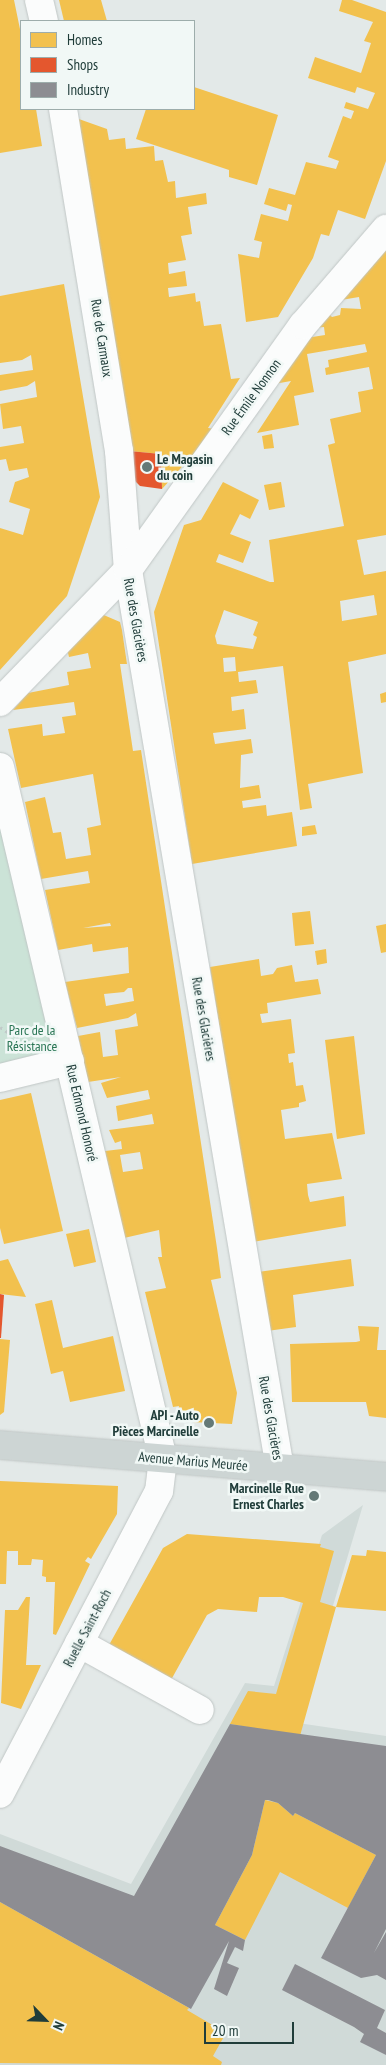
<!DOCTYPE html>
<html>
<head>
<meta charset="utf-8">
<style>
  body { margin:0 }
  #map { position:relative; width:386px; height:2065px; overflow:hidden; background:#e3e9e8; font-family:"PT Sans Narrow",sans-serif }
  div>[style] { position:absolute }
  .built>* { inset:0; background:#d0dad8 }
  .green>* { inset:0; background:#cbe3d7 }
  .homes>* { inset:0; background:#f2c14e }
  .shops>* { inset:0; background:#e4572e }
  .industry>* { inset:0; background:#8d8d92 }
  .path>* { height:3px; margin-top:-1.5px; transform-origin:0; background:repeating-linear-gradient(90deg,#c0c9c8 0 2.5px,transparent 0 6.5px) }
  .roads { filter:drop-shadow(0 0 1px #c0c6c5) drop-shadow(0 0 1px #c0c6c5) }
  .minor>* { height:28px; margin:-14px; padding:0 14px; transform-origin:14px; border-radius:14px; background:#fbfcfc }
  .major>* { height:28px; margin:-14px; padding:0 14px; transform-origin:14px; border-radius:14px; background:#cdd5d4 }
  .dots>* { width:14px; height:14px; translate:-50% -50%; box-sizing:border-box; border:2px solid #f1f8f6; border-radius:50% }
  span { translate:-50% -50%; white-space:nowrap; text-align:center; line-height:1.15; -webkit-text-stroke:5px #f1f8f6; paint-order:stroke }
  .street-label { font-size:14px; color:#203d3a }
  .poi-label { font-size:14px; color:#203d3a; font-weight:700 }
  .left { translate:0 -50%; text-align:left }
  .right { translate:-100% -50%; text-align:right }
  .park-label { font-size:14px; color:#297554 }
  .legend { position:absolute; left:20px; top:20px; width:175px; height:90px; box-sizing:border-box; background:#f1f8f6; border:1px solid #9dadab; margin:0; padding:6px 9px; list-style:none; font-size:15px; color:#203d3a }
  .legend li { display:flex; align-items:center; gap:10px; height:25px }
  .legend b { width:25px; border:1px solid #9dadab }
  .north { position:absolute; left:20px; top:1995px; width:50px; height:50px; -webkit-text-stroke:4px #f1f8f6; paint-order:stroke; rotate:114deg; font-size:14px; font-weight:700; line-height:20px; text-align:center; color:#203d3a }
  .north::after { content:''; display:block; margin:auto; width:18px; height:22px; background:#203d3a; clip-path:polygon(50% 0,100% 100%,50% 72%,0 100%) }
  .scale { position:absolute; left:204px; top:2022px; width:90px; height:22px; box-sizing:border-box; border:2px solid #203d3a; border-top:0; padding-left:6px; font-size:15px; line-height:18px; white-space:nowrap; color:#203d3a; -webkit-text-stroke:4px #f1f8f6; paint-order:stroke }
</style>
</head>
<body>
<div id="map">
  <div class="built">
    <div style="clip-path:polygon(363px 1505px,298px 1723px,386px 1736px,386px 2065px,0 2065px,0 1834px,131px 1884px,245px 1683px,274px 1686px,322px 1535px)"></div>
  </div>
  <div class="green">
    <div style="clip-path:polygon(0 767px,70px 1061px,0 1078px)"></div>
  </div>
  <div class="homes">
    <div style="clip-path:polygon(0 0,14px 0,21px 34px,21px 109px,36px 109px,42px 146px,0 153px)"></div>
    <div style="clip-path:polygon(59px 0,101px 0,107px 21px,64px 21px)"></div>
    <div style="clip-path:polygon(342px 0,352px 0,386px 12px,386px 161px,365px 219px,338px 210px,329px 236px,321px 234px,313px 258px,278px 317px,246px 322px,238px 254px,259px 258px,262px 242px,254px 240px,261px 214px,288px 221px,292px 205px,288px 204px,286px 211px,264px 204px,269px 188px,295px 195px,306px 162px,336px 169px,339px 161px,328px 157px,343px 116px,351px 119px,354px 111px,344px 108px,346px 102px,368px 109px,375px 93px,357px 87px,355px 93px,308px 78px,315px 57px,361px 73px,371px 43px,364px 41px,373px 22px,339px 11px)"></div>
    <div style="clip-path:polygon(194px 87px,278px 115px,257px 185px,229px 177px,229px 170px,136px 139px,146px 109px,194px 109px)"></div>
    <div style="clip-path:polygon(76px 118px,107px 129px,109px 140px,125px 138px,126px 149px,154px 146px,155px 161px,163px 160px,168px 182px,175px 181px,176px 198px,206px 193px,207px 204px,188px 207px,192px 234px,181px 236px,186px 260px,168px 263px,169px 274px,185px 271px,187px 286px,168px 288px,169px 297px,195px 293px,196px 302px,200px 301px,204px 326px,221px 324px,231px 379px,240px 378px,208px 428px,216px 429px,162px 489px,161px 454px,129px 451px)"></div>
    <div style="clip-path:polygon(evenodd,386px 249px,386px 535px,357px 540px,364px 575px,386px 571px,386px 654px,348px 662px,363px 773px,308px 784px,312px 808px,300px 810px,283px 666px,238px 672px,239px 682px,256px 680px,258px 693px,231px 697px,232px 711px,244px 709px,246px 729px,213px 733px,215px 744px,251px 739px,253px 753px,241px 755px,240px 788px,259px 785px,261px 798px,242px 801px,243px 808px,266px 805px,267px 816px,292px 812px,297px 846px,192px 864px,154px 612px,184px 525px,201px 520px,223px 482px,259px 500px,250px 519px,240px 514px,230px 534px,251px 542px,243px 563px,219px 554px,216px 562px,270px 582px,274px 582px,269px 540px,344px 526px,328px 445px,335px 443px,330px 419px,361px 412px,358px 392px,373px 389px,369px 367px,326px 375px,325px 368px,329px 367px,328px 360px,367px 352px,365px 344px,307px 354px,314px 392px,294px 396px,299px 425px,257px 433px,291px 381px,274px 384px,306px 338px,325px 335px,324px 327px,313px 328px,327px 312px,332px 317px,340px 315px,341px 308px,361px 309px,359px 297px,341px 300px,386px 249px,374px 595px,377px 615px,342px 621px,340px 601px,374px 595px,386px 249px,224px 610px,258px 622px,253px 635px,257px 637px,253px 649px,217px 644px,215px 636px,224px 610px,386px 249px,235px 657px,236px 671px,224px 672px,223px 658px,235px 657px)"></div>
    <div style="clip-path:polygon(64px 284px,100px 497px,67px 596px,0 670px,0 528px,23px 535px,30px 509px,9px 502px,15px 482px,29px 477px,27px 468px,9px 471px,6px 459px,0 460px,0 447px,24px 443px,21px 426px,3px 429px,0 404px,37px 397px,35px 381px,27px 386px,0 391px,0 375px,33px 370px,31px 355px,22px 360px,0 363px,0 296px)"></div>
    <div style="clip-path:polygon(272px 434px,274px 448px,264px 449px,262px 436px)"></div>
    <div style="clip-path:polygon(281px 482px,285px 507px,269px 510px,264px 485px)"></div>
    <div style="clip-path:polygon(evenodd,99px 613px,120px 622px,122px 630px,127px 664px,120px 664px,133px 751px,141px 750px,217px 1248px,221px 1278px,211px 1280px,237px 1393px,232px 1424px,192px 1422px,178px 1411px,179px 1406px,173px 1407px,145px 1292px,166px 1288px,158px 1257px,162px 1257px,159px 1230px,124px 1238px,105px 1151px,122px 1149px,121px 1141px,115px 1143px,109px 1130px,154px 1124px,152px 1114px,118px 1121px,116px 1106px,150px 1099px,148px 1090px,107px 1098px,101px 1083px,121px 1077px,88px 1082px,78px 1036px,100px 1032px,103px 1057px,118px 1055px,115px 1030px,138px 1026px,136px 1013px,128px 1018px,77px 1028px,65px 982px,129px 973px,128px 947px,93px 952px,92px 944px,58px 950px,45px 890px,90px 883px,88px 871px,41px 879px,25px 802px,45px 797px,53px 833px,61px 832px,66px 859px,91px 855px,87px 828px,101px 825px,93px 774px,21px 788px,8px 729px,42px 724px,43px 736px,65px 733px,62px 717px,76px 715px,74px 702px,13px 710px,28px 693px,69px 685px,67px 672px,91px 668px,88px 653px,69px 657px,67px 649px,99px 613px,110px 923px,111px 926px,83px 928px,110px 923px,99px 613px,128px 988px,132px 988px,134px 1001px,106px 1006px,104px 994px,124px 992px,128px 988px,99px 613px,140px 1152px,143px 1169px,123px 1172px,120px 1155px,140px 1152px)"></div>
    <div style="clip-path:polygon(386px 692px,386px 702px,381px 703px,380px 694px)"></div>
    <div style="clip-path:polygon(315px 825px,317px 834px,302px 836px,302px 827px)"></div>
    <div style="clip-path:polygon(310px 911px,314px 944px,295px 946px,292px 913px)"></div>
    <div style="clip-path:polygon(386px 924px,386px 952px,381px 953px,376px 926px)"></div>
    <div style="clip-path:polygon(326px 949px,327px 963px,317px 965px,315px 951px)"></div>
    <div style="clip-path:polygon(259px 959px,261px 976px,273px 974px,277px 968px,292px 965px,295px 982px,318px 979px,321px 994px,267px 1003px,268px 1013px,260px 1014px,262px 1023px,291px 1019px,295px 1053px,288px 1054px,289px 1063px,293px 1062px,296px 1086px,303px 1085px,306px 1101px,299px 1103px,299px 1107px,281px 1110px,285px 1139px,332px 1133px,342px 1179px,307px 1184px,308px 1195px,310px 1202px,344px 1196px,346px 1226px,253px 1242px,210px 967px)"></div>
    <div style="clip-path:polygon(354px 1036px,365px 1134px,337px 1139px,325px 1040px)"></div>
    <div style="clip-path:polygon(31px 1093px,63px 1231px,4px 1244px,0 1228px,0 1100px)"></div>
    <div style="clip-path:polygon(89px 1229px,96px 1262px,74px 1267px,66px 1234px)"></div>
    <div style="clip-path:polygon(8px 1259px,26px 1297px,0 1294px,0 1261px)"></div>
    <div style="clip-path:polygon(351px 1259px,354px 1286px,293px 1295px,296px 1327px,267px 1331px,258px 1272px)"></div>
    <div style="clip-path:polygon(52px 1300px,63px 1348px,113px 1336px,125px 1391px,70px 1402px,63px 1371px,51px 1374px,35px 1304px)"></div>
    <div style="clip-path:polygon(358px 1326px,379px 1327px,377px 1350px,386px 1350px,386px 1418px,369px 1416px,366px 1402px,292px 1402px,290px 1344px,356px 1342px,360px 1341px)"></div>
    <div style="clip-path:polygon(0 1339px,10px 1340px,4px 1412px,0 1415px)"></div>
    <div style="clip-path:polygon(0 1481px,118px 1486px,117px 1514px,91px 1559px,88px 1557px,85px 1561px,90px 1564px,56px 1635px,53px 1634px,55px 1582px,46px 1582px,46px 1577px,42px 1576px,43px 1560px,32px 1559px,31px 1565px,18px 1565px,18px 1551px,7px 1551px,6px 1584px,0 1584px)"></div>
    <div style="clip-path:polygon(187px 1534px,321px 1544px,320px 1547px,334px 1551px,320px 1602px,336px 1607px,300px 1736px,230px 1724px,248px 1691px,276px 1694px,303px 1603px,283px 1597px,259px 1597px,257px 1612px,218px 1609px,207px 1615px,171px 1680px,109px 1645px,163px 1548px)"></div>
    <div style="clip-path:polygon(367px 1550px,386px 1552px,386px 1611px,336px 1607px,352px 1555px,366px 1556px)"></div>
    <div style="clip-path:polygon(26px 1597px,30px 1597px,26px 1665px,41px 1665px,21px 1709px,1px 1703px,5px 1610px,18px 1610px)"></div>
    <div style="clip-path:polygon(265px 1800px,278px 1803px,293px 1816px,295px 1813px,376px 1855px,348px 1908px,280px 1872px,245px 1940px,215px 1925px,252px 1855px)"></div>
    <div style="clip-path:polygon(0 1902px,189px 2008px,187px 2010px,226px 2033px,213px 2056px,222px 2062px,221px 2065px,0 2063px)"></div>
  </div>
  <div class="shops">
    <div style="clip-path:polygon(129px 451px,161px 454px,162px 489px,140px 486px,134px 480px)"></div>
    <div style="clip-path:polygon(0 1294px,4px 1295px,1px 1338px,0 1338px)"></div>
  </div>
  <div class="industry">
    <div style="clip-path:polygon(230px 1724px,386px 1746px,386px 1929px,374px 1953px,386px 1932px,386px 1980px,377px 1975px,361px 1978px,321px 1958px,376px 1855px,295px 1813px,293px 1816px,278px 1803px,268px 1800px,265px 1800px,252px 1855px,215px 1925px,245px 1940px,243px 1951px,235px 1947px,227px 1963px,239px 1968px,227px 1996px,214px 1989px,229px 1941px,191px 2009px,0 1902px,0 1846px,134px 1896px)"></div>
    <div style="clip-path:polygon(295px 1964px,385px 2010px,377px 2028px,386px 2033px,386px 2055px,360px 2042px,364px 2034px,354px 2027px,282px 1990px)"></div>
  </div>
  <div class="path">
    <div style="left:0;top:1027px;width:27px;rotate:34deg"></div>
  </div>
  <div class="roads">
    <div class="minor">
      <div style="left:39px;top:0;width:22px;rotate:77deg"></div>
      <div style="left:63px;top:109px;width:347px;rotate:80.7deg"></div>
      <div style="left:119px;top:451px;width:119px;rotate:85.7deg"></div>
      <div style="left:128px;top:570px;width:912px;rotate:80.4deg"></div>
      <div style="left:0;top:702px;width:184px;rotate:-45.9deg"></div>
      <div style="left:128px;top:570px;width:301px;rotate:-54.5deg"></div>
      <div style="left:303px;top:325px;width:127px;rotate:-49.2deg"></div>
      <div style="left:0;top:767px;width:711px;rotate:76.75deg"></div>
      <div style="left:163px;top:1459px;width:32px;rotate:97deg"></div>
      <div style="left:159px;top:1491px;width:342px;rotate:117.7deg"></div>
      <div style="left:0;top:1078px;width:72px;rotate:-13.7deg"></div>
      <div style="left:79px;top:1643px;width:138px;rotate:29deg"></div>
    </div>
    <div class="major">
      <div style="left:0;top:1445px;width:387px;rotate:4.7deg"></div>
    </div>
  </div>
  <div class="dots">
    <div style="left:147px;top:467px;background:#647977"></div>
    <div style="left:209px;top:1423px;background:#647977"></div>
    <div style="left:314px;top:1496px;background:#647977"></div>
  </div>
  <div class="street-label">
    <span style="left:102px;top:338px;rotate:81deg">Rue de Carmaux</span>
    <span style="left:251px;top:397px;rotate:-54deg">Rue Émile Nonnon</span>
    <span style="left:136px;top:620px;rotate:80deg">Rue des Glacières</span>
    <span style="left:204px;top:1019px;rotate:80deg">Rue des Glacières</span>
    <span style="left:82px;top:1113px;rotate:77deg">Rue Edmond Honoré</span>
    <span style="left:271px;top:1418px;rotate:80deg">Rue des Glacières</span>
    <span style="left:193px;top:1461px;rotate:5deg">Avenue Marius Meurée</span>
    <span style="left:87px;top:1628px;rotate:-62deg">Ruelle Saint-Roch</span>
  </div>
  <div class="poi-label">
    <span class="left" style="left:157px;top:467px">Le Magasin<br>du coin</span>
    <span class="right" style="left:199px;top:1423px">API - Auto<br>Pièces Marcinelle</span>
    <span class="right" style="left:304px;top:1496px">Marcinelle Rue<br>Ernest Charles</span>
  </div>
  <div class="park-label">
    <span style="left:32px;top:1038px">Parc de la<br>Résistance</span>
  </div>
  <ul class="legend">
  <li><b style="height:14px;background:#f2c14e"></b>Homes</li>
  <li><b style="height:14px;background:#e4572e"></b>Shops</li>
  <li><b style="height:14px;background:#8d8d92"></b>Industry</li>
  </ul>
  <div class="north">N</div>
  <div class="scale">20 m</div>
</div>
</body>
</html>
